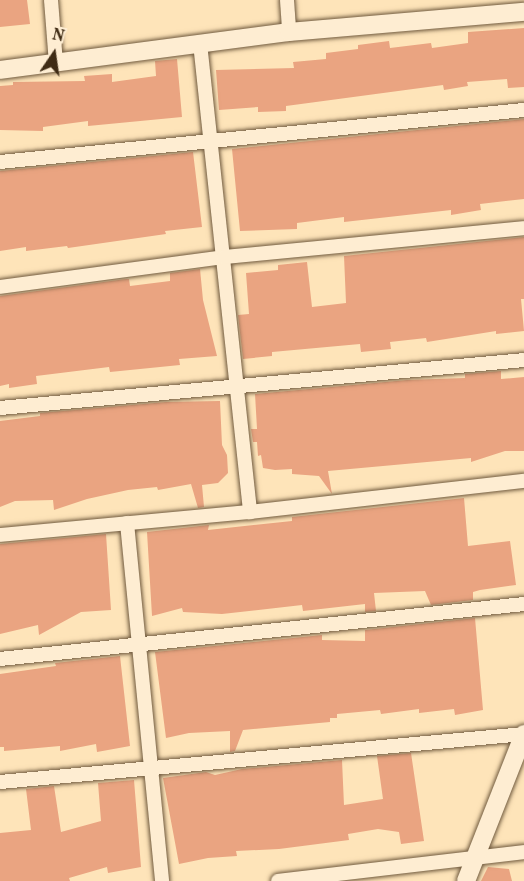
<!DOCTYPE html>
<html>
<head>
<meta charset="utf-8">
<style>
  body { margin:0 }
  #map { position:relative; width:524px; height:881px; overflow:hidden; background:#fee4b9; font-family:Vollkorn,serif }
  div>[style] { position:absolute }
  .building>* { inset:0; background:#eaa481 }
  .roads { filter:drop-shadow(0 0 2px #705a3e) drop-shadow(0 0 2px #705a3e) }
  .minor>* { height:14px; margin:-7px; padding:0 7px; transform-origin:7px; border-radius:7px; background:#feedd2 }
  .tertiary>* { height:18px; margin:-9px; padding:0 9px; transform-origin:9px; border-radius:9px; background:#feedd2 }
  span { translate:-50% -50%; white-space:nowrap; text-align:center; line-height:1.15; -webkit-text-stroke:4.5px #feedd2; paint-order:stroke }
  .north { position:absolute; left:24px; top:24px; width:60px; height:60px; -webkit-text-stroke:4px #feedd2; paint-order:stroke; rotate:13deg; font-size:16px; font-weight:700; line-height:24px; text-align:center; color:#402c15 }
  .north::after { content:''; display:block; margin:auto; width:21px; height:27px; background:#402c15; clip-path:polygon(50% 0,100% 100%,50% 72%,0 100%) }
</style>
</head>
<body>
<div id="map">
  <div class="building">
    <div style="clip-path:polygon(0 0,27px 0,30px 24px,0 27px)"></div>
    <div style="clip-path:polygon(524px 28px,524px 87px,508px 88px,507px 79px,467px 82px,468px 86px,444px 90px,443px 85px,286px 106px,286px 111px,258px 112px,258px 107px,219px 110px,216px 70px,294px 68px,293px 62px,326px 59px,326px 53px,358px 49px,358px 45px,389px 41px,390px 48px,431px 43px,432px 48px,468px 43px,468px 32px)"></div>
    <div style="clip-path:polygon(177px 59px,182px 117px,88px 126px,88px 121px,43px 127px,43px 131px,0 130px,0 86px,13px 85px,13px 82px,85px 81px,84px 76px,112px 74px,112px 82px,156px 76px,155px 61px)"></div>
    <div style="clip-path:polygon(524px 119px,524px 199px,480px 204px,481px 210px,451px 215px,451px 210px,344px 222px,344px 217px,297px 223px,297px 229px,240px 231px,232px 149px)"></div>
    <div style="clip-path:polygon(193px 152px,202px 227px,165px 231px,166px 234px,68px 248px,67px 246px,26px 251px,26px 247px,0 251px,0 171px)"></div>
    <div style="clip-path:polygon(524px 237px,524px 299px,521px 299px,524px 331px,496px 334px,496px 331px,427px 342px,426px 338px,390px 342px,391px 349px,361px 352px,360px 344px,272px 352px,272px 356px,243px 359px,238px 315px,249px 314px,246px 273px,278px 270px,278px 265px,307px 262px,312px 307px,346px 303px,344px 256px)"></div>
    <div style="clip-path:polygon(200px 269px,203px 300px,217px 356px,179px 359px,180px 365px,110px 372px,109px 367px,36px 376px,37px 384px,9px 388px,9px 384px,0 386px,0 296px,126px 279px,129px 279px,130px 286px,170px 281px,170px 273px)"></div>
    <div style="clip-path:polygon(501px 371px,501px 379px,524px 377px,524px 451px,505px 451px,471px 462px,471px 458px,328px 471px,332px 494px,319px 476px,292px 474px,292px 469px,275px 470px,263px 468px,261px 455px,258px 456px,257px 442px,253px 442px,251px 429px,257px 429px,255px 394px,407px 380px,465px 378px,465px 374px)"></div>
    <div style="clip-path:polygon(220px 401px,222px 445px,227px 455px,228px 473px,218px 483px,202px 485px,204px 507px,198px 508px,191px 484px,158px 490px,157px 487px,128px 490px,87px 499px,54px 510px,53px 500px,15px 501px,0 507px,0 421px,40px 416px,40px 413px,166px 402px)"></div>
    <div style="clip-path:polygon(464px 498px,468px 546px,510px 541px,516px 585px,480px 590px,473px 592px,473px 600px,431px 605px,425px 591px,374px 593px,376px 611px,365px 612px,365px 604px,303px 611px,302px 605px,222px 614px,183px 612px,182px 608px,152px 616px,147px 532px,209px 525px,208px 530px,292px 521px,292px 517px)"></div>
    <div style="clip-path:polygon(106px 534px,111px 610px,81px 612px,39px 635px,38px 625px,0 634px,0 544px)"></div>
    <div style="clip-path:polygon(475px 618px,483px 710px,455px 715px,454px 709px,419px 713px,419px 709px,381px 714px,380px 710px,337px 714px,337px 718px,330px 718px,330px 722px,243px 730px,235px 751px,230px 752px,230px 731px,189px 733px,166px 738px,155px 652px,322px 635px,322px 640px,365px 641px,365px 630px)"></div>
    <div style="clip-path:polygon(120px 656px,130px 746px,97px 752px,96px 744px,60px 751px,60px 746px,4px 751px,4px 747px,0 747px,0 674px,56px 666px,55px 663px)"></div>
    <div style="clip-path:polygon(411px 753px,424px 841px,401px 844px,399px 832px,378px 829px,348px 834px,349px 840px,279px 849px,236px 851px,237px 856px,208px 858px,179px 864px,163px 778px,206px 772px,215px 775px,242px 769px,342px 760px,344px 805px,383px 799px,377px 756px)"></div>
    <div style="clip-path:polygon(134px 780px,141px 867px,108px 873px,107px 867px,69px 878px,70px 881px,0 881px,0 833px,31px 830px,26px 789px,54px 786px,61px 832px,101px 821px,98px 783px)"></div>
    <div style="clip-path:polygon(488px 867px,509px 869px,512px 881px,481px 881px)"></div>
  </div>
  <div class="roads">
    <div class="minor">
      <div style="left:51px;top:0;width:63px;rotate:85.5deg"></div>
      <div style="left:287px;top:0;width:32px;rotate:86deg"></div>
      <div style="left:200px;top:43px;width:472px;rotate:83.9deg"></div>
      <div style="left:0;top:162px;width:527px;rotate:-5.67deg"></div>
      <div style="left:0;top:287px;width:226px;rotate:-7.6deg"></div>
      <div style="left:224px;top:257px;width:301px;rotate:-5.5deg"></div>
      <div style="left:0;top:408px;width:526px;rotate:-5.23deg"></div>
      <div style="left:127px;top:523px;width:360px;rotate:84.4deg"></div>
      <div style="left:0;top:535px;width:251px;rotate:-5.3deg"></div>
      <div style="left:250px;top:512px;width:276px;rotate:-6.5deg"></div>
      <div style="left:0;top:659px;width:527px;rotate:-5.99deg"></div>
      <div style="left:0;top:782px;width:526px;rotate:-5.23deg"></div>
      <div style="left:278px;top:881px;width:248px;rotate:-6.7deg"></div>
    </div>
    <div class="tertiary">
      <div style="left:0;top:70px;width:291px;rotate:-7.5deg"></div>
      <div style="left:289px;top:32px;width:236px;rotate:-4.9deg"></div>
      <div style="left:466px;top:881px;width:158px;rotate:-68.5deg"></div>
    </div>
  </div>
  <div class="north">N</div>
</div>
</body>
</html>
